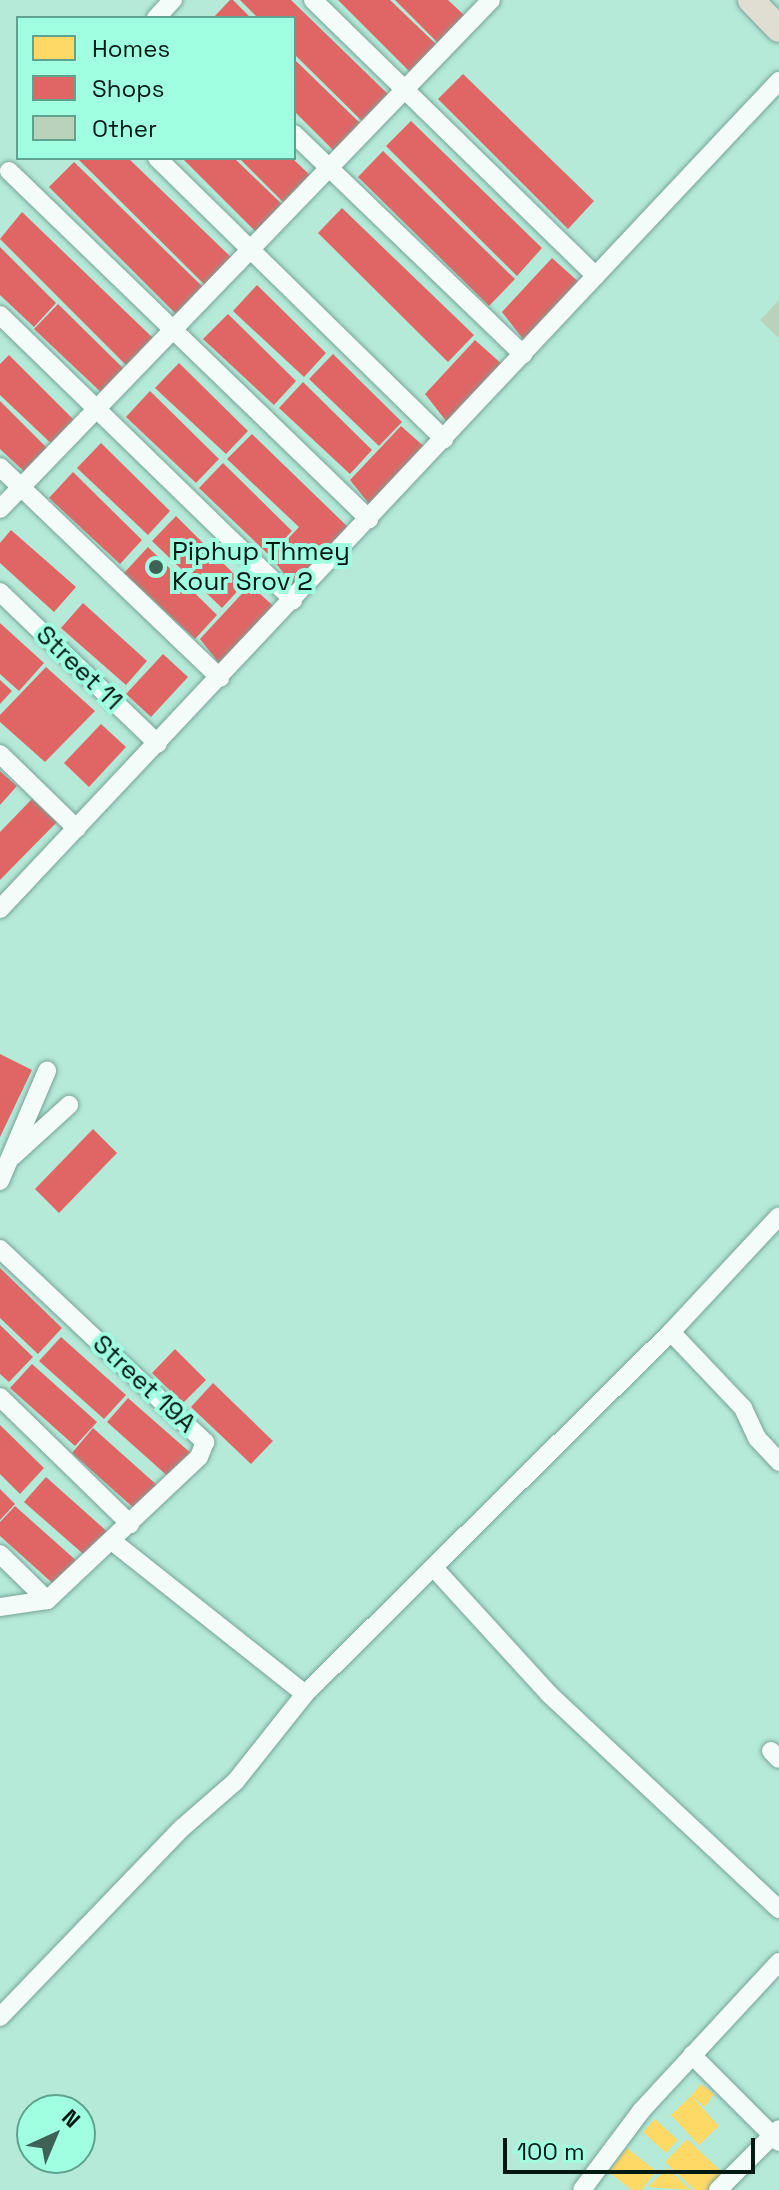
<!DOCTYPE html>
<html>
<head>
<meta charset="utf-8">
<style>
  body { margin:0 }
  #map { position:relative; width:779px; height:2190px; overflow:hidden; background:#b5e9d8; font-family:"Space Grotesk",sans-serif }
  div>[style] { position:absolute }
  .homes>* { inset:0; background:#ffd966 }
  .shops>* { inset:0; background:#e06666 }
  .building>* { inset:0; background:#bad2bc }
  .roads { filter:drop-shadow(0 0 2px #78a397) drop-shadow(0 0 2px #78a397) }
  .minor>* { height:18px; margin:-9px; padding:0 9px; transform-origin:9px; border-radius:9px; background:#f4fcf9 }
  .highway>* { height:26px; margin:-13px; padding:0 13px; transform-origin:13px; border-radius:13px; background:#e0ddd3 }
  .dots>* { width:22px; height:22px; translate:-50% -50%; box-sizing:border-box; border:4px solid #9fffe0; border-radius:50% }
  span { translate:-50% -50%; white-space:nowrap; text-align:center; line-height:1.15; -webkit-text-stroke:8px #9fffe0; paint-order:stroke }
  .poi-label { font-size:26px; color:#001911 }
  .left { translate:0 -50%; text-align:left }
  .street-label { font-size:26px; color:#001911 }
  .legend { position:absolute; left:16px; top:16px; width:280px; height:144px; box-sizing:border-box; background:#9fffe0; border:2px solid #5fa38d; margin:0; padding:10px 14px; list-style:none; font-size:24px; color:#001911 }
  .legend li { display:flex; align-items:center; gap:16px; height:40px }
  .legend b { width:40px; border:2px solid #5fa38d }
  .north { position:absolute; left:16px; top:2094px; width:80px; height:80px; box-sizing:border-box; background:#9fffe0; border:2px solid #5fa38d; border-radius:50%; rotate:44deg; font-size:22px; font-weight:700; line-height:32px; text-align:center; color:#001911 }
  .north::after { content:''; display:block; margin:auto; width:28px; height:36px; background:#3f6257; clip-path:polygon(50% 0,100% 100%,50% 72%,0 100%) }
  .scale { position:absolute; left:503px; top:2138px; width:252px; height:36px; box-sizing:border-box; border:4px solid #001911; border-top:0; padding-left:10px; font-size:24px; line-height:28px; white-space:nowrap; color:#001911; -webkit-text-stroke:6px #9fffe0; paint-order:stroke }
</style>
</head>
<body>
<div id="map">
  <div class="homes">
    <div style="clip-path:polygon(701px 2084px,714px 2094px,705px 2107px,691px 2096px)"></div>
    <div style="clip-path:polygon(691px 2096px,719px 2126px,699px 2145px,671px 2115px)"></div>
    <div style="clip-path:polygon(655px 2119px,678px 2140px,666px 2153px,643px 2132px)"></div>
    <div style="clip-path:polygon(687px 2139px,723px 2173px,707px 2190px,695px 2190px,665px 2162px)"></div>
    <div style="clip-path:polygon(627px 2148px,656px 2171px,642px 2190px,632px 2190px,609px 2172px)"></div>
    <div style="clip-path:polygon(667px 2168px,691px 2190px,648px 2187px)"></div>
  </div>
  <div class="shops">
    <div style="clip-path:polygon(233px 0,251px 18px,213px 18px,230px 0)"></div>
    <div style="clip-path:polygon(240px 0,291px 0,392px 98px,366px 125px,294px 54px,294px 18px,258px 18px)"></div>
    <div style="clip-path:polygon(338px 0,390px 0,438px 46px,412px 74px)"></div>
    <div style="clip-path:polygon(395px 0,448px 0,465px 16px,439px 44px)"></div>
    <div style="clip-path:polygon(294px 59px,363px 126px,337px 154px,294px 111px)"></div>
    <div style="clip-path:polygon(463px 74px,594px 201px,568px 229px,438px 99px)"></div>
    <div style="clip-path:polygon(411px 121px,542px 248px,517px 276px,386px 146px)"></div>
    <div style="clip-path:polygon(383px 151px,515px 279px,489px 306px,358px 177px)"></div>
    <div style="clip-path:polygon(77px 158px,128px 158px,234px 260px,208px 288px)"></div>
    <div style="clip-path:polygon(182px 158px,234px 158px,286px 208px,260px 236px)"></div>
    <div style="clip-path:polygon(239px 158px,292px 158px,314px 179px,288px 207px)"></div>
    <div style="clip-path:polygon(74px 162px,205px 289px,179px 317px,49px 187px)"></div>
    <div style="clip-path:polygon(342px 208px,474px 335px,448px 362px,318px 233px)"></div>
    <div style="clip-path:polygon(22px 212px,154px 339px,128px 367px,0 239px)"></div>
    <div style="clip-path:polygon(0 247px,56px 303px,34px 327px,0 295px)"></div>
    <div style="clip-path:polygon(552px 258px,581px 284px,527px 344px,502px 312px)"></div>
    <div style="clip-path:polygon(257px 285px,326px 353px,304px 377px,233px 311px)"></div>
    <div style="clip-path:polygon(58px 304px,127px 372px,105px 396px,34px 329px)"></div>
    <div style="clip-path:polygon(228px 314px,296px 381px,274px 405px,203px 339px)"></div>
    <div style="clip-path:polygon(475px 340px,504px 366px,450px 426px,425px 394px)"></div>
    <div style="clip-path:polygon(333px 354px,402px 422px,379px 446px,309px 379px)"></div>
    <div style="clip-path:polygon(9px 355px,77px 423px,55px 447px,0 395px,0 364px)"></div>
    <div style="clip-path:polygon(179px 363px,248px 431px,226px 454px,155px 388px)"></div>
    <div style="clip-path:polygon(303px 382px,372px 450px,350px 474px,279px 408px)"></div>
    <div style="clip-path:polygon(150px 391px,219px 459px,196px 483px,126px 417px)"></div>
    <div style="clip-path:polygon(0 401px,51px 452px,29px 476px,0 449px)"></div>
    <div style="clip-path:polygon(401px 426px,428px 450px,374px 510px,350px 480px)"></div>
    <div style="clip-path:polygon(252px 434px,350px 529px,296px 589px,271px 557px,299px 527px,227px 459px)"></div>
    <div style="clip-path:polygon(101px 443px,170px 511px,148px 535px,77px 468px)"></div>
    <div style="clip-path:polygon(223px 463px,292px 531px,269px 555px,199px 488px)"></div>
    <div style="clip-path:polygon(73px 472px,142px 540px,120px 564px,49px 498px)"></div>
    <div style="clip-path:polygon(176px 516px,244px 584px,222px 608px,152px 541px)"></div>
    <div style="clip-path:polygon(11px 530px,76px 587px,54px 612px,0 563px,0 543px)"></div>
    <div style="clip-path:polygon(148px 547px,217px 615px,195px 639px,124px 573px)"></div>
    <div style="clip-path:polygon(250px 585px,279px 611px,225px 671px,200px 639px)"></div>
    <div style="clip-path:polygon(83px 603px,147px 661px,126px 685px,61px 628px)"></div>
    <div style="clip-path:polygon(0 623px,44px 663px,19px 691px,0 674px)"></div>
    <div style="clip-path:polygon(163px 654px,188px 677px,151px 717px,126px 694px)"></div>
    <div style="clip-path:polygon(46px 667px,95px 711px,45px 762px,0 722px,0 715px)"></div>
    <div style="clip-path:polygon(0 680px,12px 691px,0 704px)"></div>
    <div style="clip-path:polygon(101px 724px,126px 747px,89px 787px,64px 763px)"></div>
    <div style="clip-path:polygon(0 771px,17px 786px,0 805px)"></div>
    <div style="clip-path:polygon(32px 799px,57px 822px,0 880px,0 832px)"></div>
    <div style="clip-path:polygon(0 1054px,32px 1070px,0 1137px)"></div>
    <div style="clip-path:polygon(93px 1129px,117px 1153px,59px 1213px,35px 1189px)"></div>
    <div style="clip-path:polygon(0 1268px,62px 1328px,38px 1354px,0 1318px)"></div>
    <div style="clip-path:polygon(0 1325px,33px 1357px,9px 1382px,0 1374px)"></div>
    <div style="clip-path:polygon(61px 1337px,126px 1395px,104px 1419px,39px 1361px)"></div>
    <div style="clip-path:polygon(175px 1349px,206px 1380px,183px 1403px,152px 1373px)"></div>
    <div style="clip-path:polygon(32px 1364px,97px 1422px,75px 1446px,10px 1388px)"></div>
    <div style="clip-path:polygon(213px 1383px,273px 1441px,251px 1464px,191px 1407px)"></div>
    <div style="clip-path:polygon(128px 1398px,193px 1455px,171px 1479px,107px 1422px)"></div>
    <div style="clip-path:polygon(0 1425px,44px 1468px,20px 1494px,0 1474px)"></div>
    <div style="clip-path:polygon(93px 1428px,158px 1486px,136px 1510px,72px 1453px)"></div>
    <div style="clip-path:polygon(46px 1477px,111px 1535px,89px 1559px,24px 1502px)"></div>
    <div style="clip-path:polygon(0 1489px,15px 1504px,0 1520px)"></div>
    <div style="clip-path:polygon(15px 1506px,79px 1563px,58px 1588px,0 1536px,0 1522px)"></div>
  </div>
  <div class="building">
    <div style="clip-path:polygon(779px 300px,779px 338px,760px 320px)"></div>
  </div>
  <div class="roads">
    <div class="minor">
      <div style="left:313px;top:0;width:395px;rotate:44.3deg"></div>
      <div style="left:156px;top:18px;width:25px;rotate:-47deg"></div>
      <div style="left:294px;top:134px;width:318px;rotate:43.9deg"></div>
      <div style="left:157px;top:158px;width:402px;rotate:44.4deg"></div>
      <div style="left:9px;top:171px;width:501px;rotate:44.03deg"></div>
      <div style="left:0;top:315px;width:409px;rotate:44.2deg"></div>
      <div style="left:0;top:467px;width:305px;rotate:43.8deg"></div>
      <div style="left:0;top:509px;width:707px;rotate:-46.03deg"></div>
      <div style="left:0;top:592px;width:219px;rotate:43.9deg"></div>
      <div style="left:0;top:754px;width:107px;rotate:44.2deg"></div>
      <div style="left:0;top:909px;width:1137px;rotate:-46.75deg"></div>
      <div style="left:13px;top:1156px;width:76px;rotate:-42.3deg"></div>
      <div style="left:0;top:1181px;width:120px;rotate:-66.9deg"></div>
      <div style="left:0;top:1249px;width:282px;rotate:43.3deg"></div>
      <div style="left:205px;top:1442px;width:16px;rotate:112deg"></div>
      <div style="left:199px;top:1457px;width:209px;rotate:136.7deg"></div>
      <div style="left:47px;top:1600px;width:48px;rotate:171.5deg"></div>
      <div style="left:671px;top:1332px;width:105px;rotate:46.5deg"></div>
      <div style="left:743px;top:1408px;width:33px;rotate:65deg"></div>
      <div style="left:757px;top:1438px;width:33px;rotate:47deg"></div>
      <div style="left:0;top:1397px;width:182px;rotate:44.3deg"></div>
      <div style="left:112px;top:1541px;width:246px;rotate:38.4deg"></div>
      <div style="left:0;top:1554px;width:66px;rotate:44.4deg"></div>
      <div style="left:435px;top:1569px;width:169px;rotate:47.6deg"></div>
      <div style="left:549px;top:1694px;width:315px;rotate:43.1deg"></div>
      <div style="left:771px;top:1751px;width:11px;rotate:45deg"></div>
      <div style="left:0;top:2017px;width:262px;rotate:-46.1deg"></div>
      <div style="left:182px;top:1828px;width:70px;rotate:-41deg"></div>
      <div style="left:235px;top:1782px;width:112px;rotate:-51.5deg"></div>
      <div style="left:305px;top:1694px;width:515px;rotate:-44.69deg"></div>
      <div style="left:671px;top:1332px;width:158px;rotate:-47deg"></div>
      <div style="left:692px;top:2055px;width:123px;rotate:45deg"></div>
      <div style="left:582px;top:2190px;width:99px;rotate:-53.2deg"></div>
      <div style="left:641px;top:2111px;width:203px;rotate:-47.2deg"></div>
      <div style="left:718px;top:2190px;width:86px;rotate:-45deg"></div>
    </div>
    <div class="highway">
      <div style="left:751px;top:0;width:40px;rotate:46deg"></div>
    </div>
  </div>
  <div class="dots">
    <div style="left:156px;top:567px;background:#3f6257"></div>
  </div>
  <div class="poi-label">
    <span class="left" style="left:172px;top:567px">Piphup Thmey<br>Kour Srov 2</span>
  </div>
  <div class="street-label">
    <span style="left:79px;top:668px;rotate:44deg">Street 11</span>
    <span style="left:144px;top:1384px;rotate:43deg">Street 19A</span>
  </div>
  <ul class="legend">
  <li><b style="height:22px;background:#ffd966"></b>Homes</li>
  <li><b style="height:22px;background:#e06666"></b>Shops</li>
  <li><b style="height:22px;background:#bad2bc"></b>Other</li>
  </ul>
  <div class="north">N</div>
  <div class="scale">100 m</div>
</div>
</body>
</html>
